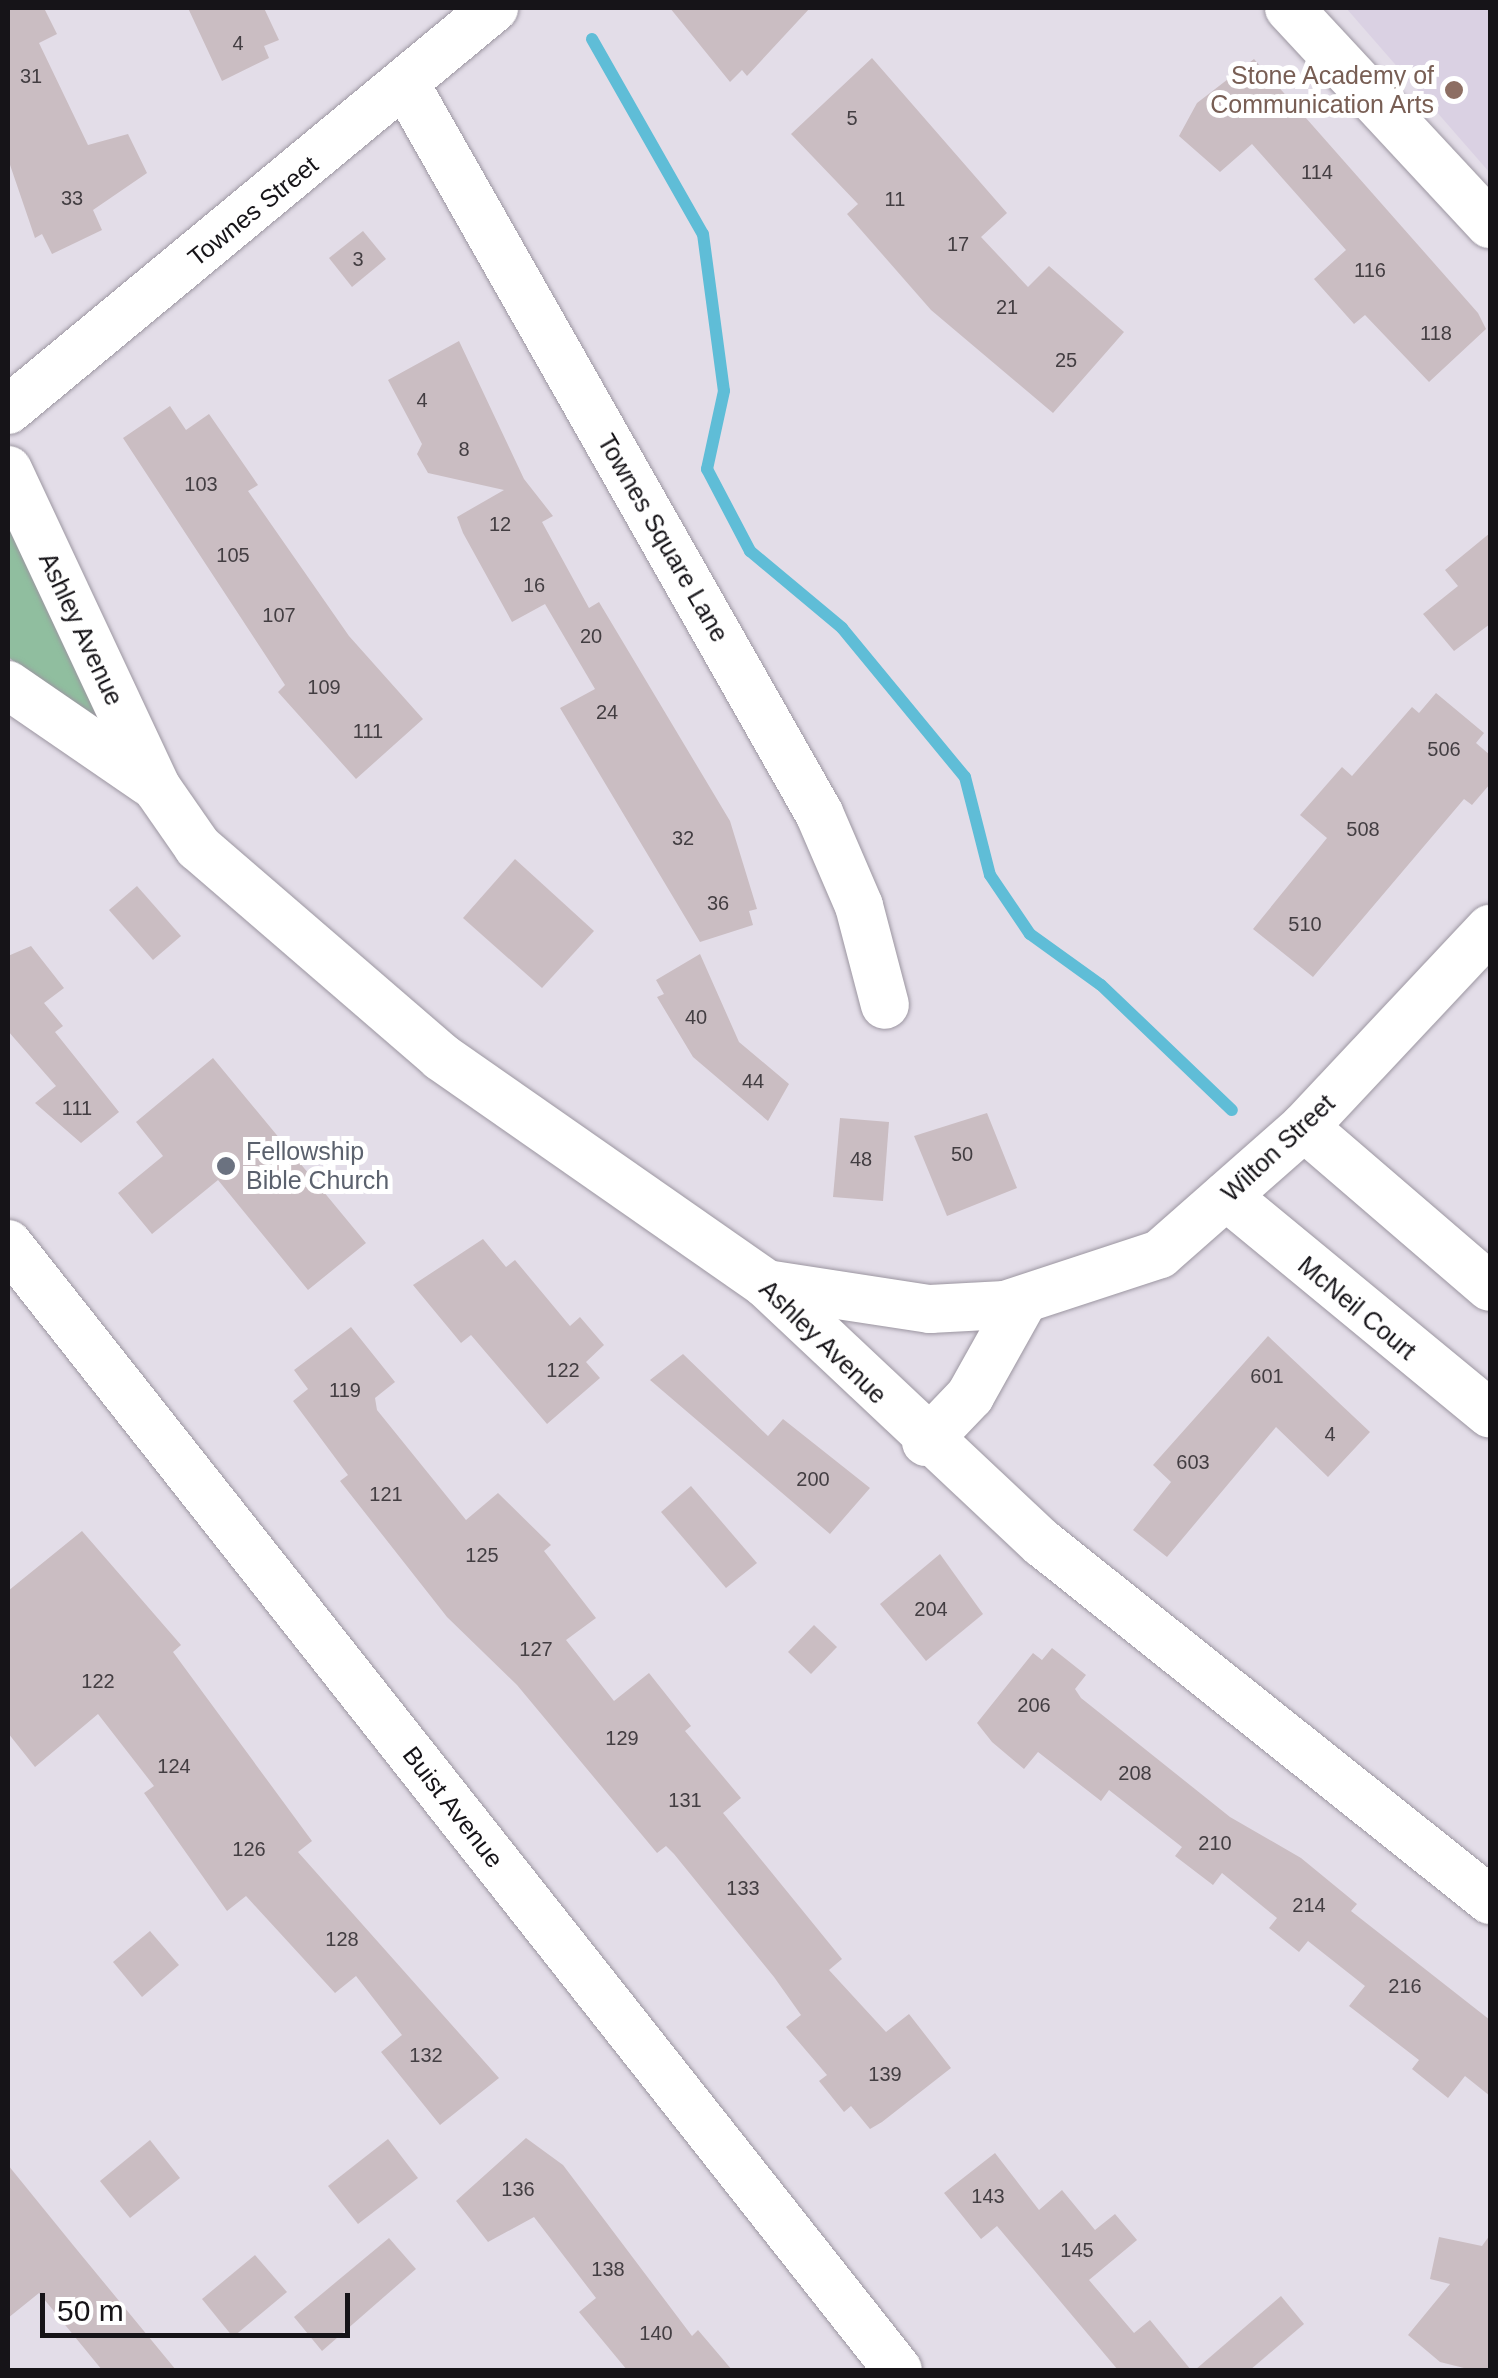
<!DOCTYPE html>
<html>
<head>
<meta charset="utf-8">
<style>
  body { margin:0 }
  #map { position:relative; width:1498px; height:2378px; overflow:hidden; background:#e3dde8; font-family:Arial,sans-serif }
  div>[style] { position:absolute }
  .built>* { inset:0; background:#dad1e3 }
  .green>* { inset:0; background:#90be9f }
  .stream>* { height:12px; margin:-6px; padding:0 6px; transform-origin:6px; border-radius:6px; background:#5fbdd7 }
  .building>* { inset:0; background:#cabdc2 }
  .roads { filter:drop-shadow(0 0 2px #9c96a1) drop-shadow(0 0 2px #9c96a1) }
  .street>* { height:48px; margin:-24px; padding:0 24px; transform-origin:24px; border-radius:24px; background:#fff }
  .dots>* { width:28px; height:28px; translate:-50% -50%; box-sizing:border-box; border:5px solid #fff; border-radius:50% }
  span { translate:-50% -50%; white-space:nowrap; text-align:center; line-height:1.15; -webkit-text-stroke:10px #fff; paint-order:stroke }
  .number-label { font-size:20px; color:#433e42 }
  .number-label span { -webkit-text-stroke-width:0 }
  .education-label { font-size:25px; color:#785e54 }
  .right { translate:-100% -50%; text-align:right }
  .street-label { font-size:25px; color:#161418 }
  .worship-label { font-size:25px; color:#5b616d }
  .left { translate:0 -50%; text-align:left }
  .frame { position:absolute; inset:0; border:10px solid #161418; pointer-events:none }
  .scale { position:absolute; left:40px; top:2293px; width:310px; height:45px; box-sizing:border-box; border:5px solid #161418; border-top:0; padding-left:12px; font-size:30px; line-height:35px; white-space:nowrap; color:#161418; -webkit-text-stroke:8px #fff; paint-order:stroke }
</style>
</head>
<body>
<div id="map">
  <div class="built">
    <div style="clip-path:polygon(1346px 8px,1490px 8px,1490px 173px)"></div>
  </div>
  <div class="green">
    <div style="clip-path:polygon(8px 502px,111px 731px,8px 657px)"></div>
  </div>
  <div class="stream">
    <div style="left:592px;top:39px;width:224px;rotate:60.4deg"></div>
    <div style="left:703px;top:234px;width:158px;rotate:82.4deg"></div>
    <div style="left:724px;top:391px;width:80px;rotate:102.3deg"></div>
    <div style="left:707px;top:469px;width:93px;rotate:62.3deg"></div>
    <div style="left:750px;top:551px;width:120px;rotate:39.9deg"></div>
    <div style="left:842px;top:628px;width:193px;rotate:50.5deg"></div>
    <div style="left:965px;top:777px;width:101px;rotate:75.7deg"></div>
    <div style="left:990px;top:875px;width:71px;rotate:55.9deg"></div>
    <div style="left:1030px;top:934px;width:87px;rotate:35.7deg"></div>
    <div style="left:1101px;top:985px;width:181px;rotate:43.7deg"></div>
  </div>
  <div class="building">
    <div style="clip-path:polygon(8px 8px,44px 8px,57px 34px,39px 43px,88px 145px,128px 134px,147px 173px,93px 210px,102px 230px,52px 254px,42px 234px,35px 238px,8px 159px)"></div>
    <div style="clip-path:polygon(188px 8px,264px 8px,279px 40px,264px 46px,269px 58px,222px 81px)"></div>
    <div style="clip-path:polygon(670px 8px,810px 8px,747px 76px,742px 70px,730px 82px)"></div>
    <div style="clip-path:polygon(872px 58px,1007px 213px,981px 237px,1028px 287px,1049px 266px,1124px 332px,1053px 413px,931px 310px,847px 214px,858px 204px,791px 134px)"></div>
    <div style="clip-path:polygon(1254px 59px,1478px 313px,1486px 329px,1429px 382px,1365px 315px,1354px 324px,1314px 279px,1346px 250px,1252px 144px,1220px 172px,1179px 136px,1197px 103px)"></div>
    <div style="clip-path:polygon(363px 231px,386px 259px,352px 287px,329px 258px)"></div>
    <div style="clip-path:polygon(459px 341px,524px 479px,553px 516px,542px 522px,589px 608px,599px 602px,730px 821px,757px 909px,749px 911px,753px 925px,700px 942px,560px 708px,595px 689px,545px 604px,512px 622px,463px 533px,457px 517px,504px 490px,428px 473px,417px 454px,422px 444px,388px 380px)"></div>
    <div style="clip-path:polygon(170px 406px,186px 430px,209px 414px,258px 485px,248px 491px,349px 636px,423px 719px,356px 779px,278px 692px,285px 685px,123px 438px)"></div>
    <div style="clip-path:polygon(1490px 533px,1490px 624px,1454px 651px,1423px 614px,1458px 586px,1445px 570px)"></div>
    <div style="clip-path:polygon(1436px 693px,1484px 733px,1476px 743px,1490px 755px,1490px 784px,1472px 805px,1464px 799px,1313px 977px,1253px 929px,1327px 838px,1300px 815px,1342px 767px,1352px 776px,1412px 707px,1419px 713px)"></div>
    <div style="clip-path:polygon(515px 859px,594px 931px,542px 988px,463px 918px)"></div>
    <div style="clip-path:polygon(137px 886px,181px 936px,153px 960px,109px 910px)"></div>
    <div style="clip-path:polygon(31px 946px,64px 988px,44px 1003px,63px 1026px,55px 1032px,119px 1112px,81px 1143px,35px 1103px,56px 1086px,8px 1031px,8px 956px)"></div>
    <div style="clip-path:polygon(700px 954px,739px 1042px,789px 1084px,768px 1121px,693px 1057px,657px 997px,664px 994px,656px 980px)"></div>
    <div style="clip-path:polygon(213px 1058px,366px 1243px,308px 1290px,218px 1180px,152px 1234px,118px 1193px,163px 1156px,136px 1122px)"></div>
    <div style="clip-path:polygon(987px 1113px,1017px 1188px,947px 1216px,914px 1136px)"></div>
    <div style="clip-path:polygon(840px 1118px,889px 1122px,883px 1201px,833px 1197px)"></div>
    <div style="clip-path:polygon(483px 1239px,506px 1267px,515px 1260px,570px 1326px,580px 1317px,604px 1345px,586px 1362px,600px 1378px,547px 1424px,471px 1335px,461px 1343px,413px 1285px)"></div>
    <div style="clip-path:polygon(351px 1327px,395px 1382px,375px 1398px,377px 1410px,466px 1520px,498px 1493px,551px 1545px,544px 1551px,596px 1618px,566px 1640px,614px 1701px,649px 1673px,691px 1726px,685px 1731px,741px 1798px,723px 1813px,842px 1959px,829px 1970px,886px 2032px,909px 2014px,951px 2068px,882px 2122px,870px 2129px,851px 2106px,844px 2112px,819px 2081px,827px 2075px,786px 2027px,801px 2015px,774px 1977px,674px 1854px,666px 1846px,657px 1853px,517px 1685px,447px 1617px,340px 1481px,348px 1475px,293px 1401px,308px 1389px,294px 1370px)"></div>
    <div style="clip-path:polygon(1268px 1336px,1370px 1432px,1328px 1477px,1276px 1427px,1167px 1557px,1133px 1530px,1171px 1482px,1153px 1465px)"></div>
    <div style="clip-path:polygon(683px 1354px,768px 1436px,783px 1419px,870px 1488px,830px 1534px,650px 1380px)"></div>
    <div style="clip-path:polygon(691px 1486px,757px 1563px,726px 1588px,661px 1512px)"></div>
    <div style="clip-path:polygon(82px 1531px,181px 1645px,173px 1652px,312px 1841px,298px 1852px,499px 2078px,440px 2125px,381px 2052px,402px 2035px,356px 1976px,335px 1993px,246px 1896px,227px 1911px,144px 1793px,154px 1786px,98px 1714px,35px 1767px,8px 1733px,8px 1591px)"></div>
    <div style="clip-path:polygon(940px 1554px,983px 1614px,926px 1661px,880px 1604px)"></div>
    <div style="clip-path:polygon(814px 1625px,837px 1647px,811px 1674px,788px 1652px)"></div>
    <div style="clip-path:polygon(1052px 1648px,1086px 1675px,1075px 1689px,1081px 1698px,1230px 1817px,1301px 1858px,1357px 1904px,1351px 1911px,1490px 2020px,1490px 2096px,1465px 2076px,1448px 2098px,1412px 2069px,1419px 2060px,1349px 2006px,1365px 1986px,1308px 1941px,1299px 1952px,1269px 1928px,1277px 1918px,1222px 1873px,1213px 1885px,1175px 1856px,1182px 1847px,1109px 1790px,1101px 1801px,1038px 1752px,1024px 1769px,992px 1742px,977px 1723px,1033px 1653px,1042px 1660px)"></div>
    <div style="clip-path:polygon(150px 1931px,179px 1965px,142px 1997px,113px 1962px)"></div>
    <div style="clip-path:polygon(526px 2138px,563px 2165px,692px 2336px,698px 2330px,732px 2370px,627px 2370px,579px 2312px,596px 2298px,534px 2217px,488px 2242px,456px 2201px)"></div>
    <div style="clip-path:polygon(388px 2139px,418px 2178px,358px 2224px,328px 2186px)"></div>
    <div style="clip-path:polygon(150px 2140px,180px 2178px,130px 2218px,100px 2181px)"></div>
    <div style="clip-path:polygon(995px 2153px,1039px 2210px,1062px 2190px,1095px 2230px,1115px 2214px,1137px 2240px,1089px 2280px,1134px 2333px,1150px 2320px,1191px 2370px,1118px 2370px,997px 2226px,981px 2239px,944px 2193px)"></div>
    <div style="clip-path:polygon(8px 2165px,73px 2245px,176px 2370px,102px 2370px,39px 2293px,8px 2318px)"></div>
    <div style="clip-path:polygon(1490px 2235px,1490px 2370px,1472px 2370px,1440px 2362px,1408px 2335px,1450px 2284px,1430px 2279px,1439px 2237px,1482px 2246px)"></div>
    <div style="clip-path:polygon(389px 2238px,416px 2269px,322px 2351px,294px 2317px)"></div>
    <div style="clip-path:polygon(255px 2255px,287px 2292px,233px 2337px,202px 2299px)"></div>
    <div style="clip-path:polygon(1281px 2296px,1304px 2324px,1250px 2370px,1195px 2370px)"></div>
  </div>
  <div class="roads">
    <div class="street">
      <div style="left:1289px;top:8px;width:295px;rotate:47.1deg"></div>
      <div style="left:407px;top:87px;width:835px;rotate:60.43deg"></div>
      <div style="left:819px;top:813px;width:101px;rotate:66.7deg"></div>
      <div style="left:859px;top:906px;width:102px;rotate:75.3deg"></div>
      <div style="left:8px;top:410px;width:631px;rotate:-39.6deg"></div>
      <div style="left:8px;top:470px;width:351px;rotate:64.9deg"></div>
      <div style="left:157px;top:788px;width:72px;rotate:55.2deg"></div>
      <div style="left:198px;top:847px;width:321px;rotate:40.8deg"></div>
      <div style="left:441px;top:1057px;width:396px;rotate:34.9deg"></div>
      <div style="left:766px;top:1284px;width:378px;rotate:43.2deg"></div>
      <div style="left:1042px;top:1543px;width:573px;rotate:38.55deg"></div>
      <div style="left:8px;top:685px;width:171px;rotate:34.5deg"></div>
      <div style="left:1304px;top:1127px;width:245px;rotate:40.7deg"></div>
      <div style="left:1226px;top:1196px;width:342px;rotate:39.5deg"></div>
      <div style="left:8px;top:1244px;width:1435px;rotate:51.68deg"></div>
      <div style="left:766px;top:1284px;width:166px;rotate:8.7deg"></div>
      <div style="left:930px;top:1309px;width:75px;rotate:-3.1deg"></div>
      <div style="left:1005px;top:1305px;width:163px;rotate:-18.2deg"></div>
      <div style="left:1160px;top:1254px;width:192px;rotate:-41.4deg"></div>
      <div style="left:1304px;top:1127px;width:272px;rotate:-46.8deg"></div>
      <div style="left:926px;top:1442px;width:64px;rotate:-46.3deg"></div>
      <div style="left:970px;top:1396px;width:109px;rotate:-60.8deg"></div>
    </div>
  </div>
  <div class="dots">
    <div style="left:1454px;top:90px;background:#8d6e63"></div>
    <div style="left:226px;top:1166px;background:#6b7280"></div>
  </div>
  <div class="number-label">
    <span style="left:238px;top:43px">4</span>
    <span style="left:31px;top:76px">31</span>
    <span style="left:852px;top:118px">5</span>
    <span style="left:1317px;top:172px">114</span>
    <span style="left:72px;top:198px">33</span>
    <span style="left:895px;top:199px">11</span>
    <span style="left:958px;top:244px">17</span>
    <span style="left:358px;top:259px">3</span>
    <span style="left:1370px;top:270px">116</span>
    <span style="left:1007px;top:307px">21</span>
    <span style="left:1436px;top:333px">118</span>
    <span style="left:1066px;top:360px">25</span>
    <span style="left:422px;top:400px">4</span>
    <span style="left:464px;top:449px">8</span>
    <span style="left:201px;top:484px">103</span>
    <span style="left:500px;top:524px">12</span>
    <span style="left:233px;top:555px">105</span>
    <span style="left:534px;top:585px">16</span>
    <span style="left:279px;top:615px">107</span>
    <span style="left:591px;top:636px">20</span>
    <span style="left:324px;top:687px">109</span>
    <span style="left:607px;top:712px">24</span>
    <span style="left:368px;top:731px">111</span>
    <span style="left:1444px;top:749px">506</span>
    <span style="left:1363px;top:829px">508</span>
    <span style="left:683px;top:838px">32</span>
    <span style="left:718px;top:903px">36</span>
    <span style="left:1305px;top:924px">510</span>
    <span style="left:696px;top:1017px">40</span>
    <span style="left:753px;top:1081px">44</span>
    <span style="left:77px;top:1108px">111</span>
    <span style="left:962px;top:1154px">50</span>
    <span style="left:861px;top:1159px">48</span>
    <span style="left:563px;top:1370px">122</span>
    <span style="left:1267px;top:1376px">601</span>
    <span style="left:345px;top:1390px">119</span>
    <span style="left:1330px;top:1434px">4</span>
    <span style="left:1193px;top:1462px">603</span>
    <span style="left:813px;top:1479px">200</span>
    <span style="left:386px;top:1494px">121</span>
    <span style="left:482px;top:1555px">125</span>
    <span style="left:931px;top:1609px">204</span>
    <span style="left:536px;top:1649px">127</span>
    <span style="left:98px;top:1681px">122</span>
    <span style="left:1034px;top:1705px">206</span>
    <span style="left:622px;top:1738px">129</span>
    <span style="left:174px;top:1766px">124</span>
    <span style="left:1135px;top:1773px">208</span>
    <span style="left:685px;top:1800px">131</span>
    <span style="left:1215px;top:1843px">210</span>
    <span style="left:249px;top:1849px">126</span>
    <span style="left:743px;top:1888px">133</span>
    <span style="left:1309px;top:1905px">214</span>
    <span style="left:342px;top:1939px">128</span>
    <span style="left:1405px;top:1986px">216</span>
    <span style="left:426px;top:2055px">132</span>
    <span style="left:885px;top:2074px">139</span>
    <span style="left:518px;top:2189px">136</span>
    <span style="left:988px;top:2196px">143</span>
    <span style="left:1077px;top:2250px">145</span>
    <span style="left:608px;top:2269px">138</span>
    <span style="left:656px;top:2333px">140</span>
  </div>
  <div class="education-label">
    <span class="right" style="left:1434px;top:90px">Stone Academy of<br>Communication Arts</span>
  </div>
  <div class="street-label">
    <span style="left:253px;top:211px;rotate:-39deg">Townes Street</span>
    <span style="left:663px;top:538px;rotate:60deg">Townes Square Lane</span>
    <span style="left:81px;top:629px;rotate:65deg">Ashley Avenue</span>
    <span style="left:1278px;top:1148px;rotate:-43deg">Wilton Street</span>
    <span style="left:1357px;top:1308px;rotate:40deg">McNeil Court</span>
    <span style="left:823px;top:1342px;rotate:44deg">Ashley Avenue</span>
    <span style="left:453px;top:1807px;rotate:52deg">Buist Avenue</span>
  </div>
  <div class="worship-label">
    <span class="left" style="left:246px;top:1166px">Fellowship<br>Bible Church</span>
  </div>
  <div class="frame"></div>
  <div class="scale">50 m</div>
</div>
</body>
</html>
